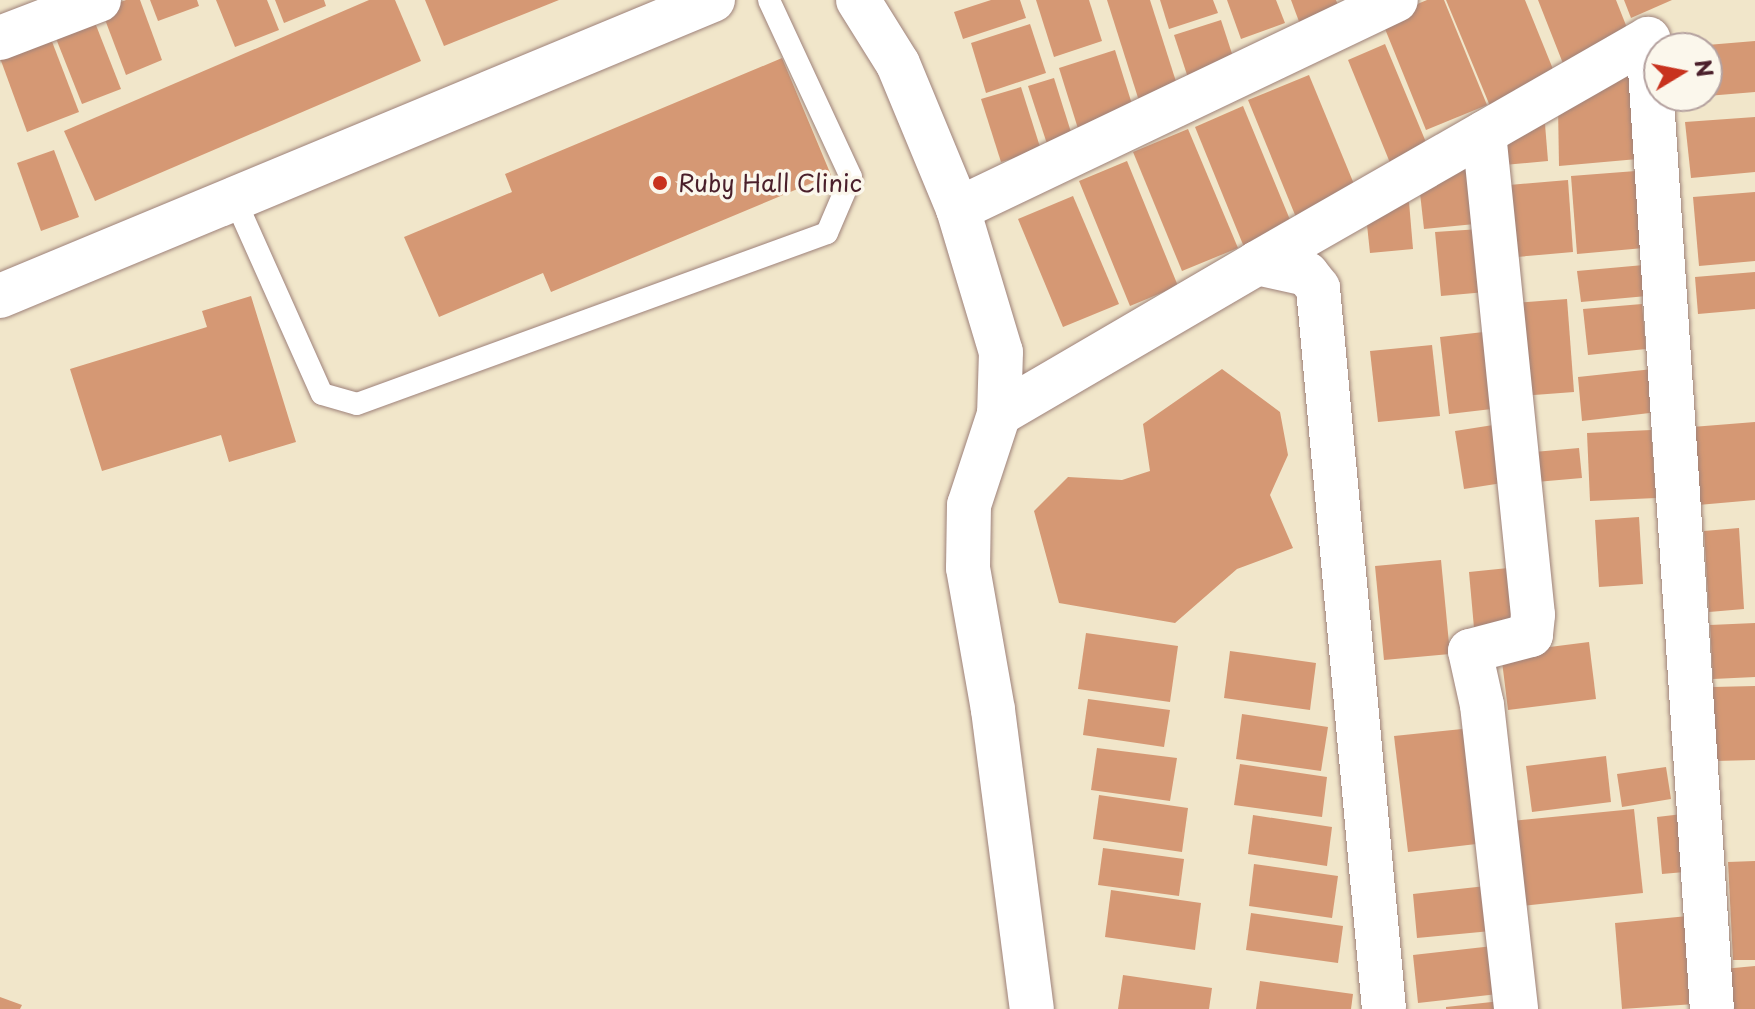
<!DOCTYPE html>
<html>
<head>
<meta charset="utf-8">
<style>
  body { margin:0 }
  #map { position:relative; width:1755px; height:1009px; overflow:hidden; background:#f1e6ca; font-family:"Playpen Sans",sans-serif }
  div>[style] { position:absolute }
  .building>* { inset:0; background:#d59874 }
  .roads { filter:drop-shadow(0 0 2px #9e827a) drop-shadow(0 0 2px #9e827a) }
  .service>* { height:22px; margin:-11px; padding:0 11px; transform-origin:11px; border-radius:11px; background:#fff }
  .minor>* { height:44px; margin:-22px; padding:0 22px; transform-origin:22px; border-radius:22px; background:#fff }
  .dots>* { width:22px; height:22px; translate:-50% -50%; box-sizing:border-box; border:4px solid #fbf7ec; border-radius:50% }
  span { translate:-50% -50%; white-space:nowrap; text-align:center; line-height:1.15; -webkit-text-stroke:7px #fbf7ec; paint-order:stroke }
  .poi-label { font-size:24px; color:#4a1f2b }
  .left { translate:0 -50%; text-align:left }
  .north { position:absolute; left:1643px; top:32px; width:80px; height:80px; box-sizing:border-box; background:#fbf7ec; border:2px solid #b4a19f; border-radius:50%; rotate:80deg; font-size:22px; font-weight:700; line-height:32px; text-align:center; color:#4a1f2b }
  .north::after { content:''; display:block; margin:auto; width:28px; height:36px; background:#c8321e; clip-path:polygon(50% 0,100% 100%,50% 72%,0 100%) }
</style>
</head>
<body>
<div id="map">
  <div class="building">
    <div style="clip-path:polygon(126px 0,140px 0,162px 60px,126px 75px,101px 9px)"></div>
    <div style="clip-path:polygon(150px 0,197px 0,199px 6px,158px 21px)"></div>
    <div style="clip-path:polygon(216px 0,267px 0,279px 30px,235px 47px)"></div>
    <div style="clip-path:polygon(275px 0,324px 0,326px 6px,284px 23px)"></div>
    <div style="clip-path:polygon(369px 0,395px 0,421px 61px,95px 201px,64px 131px)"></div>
    <div style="clip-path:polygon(425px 0,559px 0,444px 46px)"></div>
    <div style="clip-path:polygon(991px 0,1020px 0,1026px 18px,963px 39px,954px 12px)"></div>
    <div style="clip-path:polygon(1036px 0,1089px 0,1102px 41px,1054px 57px)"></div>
    <div style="clip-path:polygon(1107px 0,1150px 0,1179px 91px,1140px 104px)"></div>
    <div style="clip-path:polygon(1160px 0,1213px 0,1218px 13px,1169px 29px)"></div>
    <div style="clip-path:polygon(1227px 0,1276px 0,1285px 23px,1241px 39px)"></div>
    <div style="clip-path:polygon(1291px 0,1336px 0,1341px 13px,1301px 27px)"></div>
    <div style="clip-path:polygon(1427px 0,1444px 0,1487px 105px,1426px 130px,1381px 19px)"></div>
    <div style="clip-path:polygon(1446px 0,1525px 0,1557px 79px,1490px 106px)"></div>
    <div style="clip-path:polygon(1538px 0,1616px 0,1631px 38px,1564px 66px)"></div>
    <div style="clip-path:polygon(1624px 0,1672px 0,1631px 18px)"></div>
    <div style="clip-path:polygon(92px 15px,121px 89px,82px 104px,53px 31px)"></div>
    <div style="clip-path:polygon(1221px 20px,1238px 72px,1191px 87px,1174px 35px)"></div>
    <div style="clip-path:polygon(1030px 24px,1046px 73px,986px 93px,971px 43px)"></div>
    <div style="clip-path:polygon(51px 39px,79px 112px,27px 132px,0 58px)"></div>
    <div style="clip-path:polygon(1755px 41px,1755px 92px,1707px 96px,1707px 45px)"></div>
    <div style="clip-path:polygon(1385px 44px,1433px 159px,1395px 175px,1348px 60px)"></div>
    <div style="clip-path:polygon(1115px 50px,1136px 117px,1080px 135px,1059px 68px)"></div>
    <div style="clip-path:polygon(782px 58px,831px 175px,551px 292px,543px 273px,439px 317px,404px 237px,512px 192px,505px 174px)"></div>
    <div style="clip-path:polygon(1641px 66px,1649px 158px,1559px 166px,1558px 107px)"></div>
    <div style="clip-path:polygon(1309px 75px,1361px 201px,1300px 227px,1248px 100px)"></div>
    <div style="clip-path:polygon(1054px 78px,1075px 145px,1050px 153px,1028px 86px)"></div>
    <div style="clip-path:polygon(1021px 87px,1041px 150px,1001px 162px,981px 99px)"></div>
    <div style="clip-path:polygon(1243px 106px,1293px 227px,1244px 247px,1195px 127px)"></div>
    <div style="clip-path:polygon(1755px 117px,1755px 172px,1691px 178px,1685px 122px)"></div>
    <div style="clip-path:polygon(1545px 124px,1548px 161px,1504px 165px,1501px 128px)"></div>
    <div style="clip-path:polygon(1188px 129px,1238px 248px,1182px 271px,1133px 152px)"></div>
    <div style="clip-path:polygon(54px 150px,79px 217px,41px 231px,17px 163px)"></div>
    <div style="clip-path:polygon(1127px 161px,1178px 286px,1130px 306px,1079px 181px)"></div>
    <div style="clip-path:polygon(1479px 167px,1485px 223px,1424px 229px,1418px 175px)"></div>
    <div style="clip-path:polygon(1649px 170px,1655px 247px,1577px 254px,1571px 176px)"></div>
    <div style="clip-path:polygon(1568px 180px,1573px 252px,1505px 258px,1498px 186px)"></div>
    <div style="clip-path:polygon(1755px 192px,1755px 261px,1699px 266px,1693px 197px)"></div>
    <div style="clip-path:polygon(1073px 196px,1119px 304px,1063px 327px,1018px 219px)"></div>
    <div style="clip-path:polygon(1409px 202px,1413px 249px,1370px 253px,1365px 206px)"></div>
    <div style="clip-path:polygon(1480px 229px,1486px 292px,1441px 296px,1435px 232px)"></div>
    <div style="clip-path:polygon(1655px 264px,1658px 295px,1581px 302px,1577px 271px)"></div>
    <div style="clip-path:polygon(1755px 272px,1755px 309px,1698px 314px,1695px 277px)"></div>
    <div style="clip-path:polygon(251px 296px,296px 442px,229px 462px,221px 435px,102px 471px,70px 369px,207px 327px,202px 311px)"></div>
    <div style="clip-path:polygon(1567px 299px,1574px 392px,1522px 396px,1514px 303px)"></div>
    <div style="clip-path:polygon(1642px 304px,1646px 349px,1588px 355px,1583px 309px)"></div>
    <div style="clip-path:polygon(1501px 330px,1509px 407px,1449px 414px,1440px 337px)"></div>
    <div style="clip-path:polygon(1432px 345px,1440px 416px,1378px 422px,1370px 351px)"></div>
    <div style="clip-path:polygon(1222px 369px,1280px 412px,1288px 455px,1270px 495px,1293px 548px,1237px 569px,1175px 623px,1059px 603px,1034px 511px,1068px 477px,1122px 480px,1150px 471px,1143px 424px)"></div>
    <div style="clip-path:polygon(1653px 369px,1658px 412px,1582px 421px,1578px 377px)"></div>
    <div style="clip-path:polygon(1755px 422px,1755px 500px,1698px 505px,1692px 427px)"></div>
    <div style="clip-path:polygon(1506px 423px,1515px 481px,1464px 489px,1455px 431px)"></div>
    <div style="clip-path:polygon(1651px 430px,1656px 498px,1590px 501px,1587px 433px)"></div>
    <div style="clip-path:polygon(1579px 448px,1582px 478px,1536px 482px,1534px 452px)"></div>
    <div style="clip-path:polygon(1639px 517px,1643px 584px,1599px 587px,1595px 520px)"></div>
    <div style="clip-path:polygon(1739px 528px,1744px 609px,1709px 612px,1704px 531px)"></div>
    <div style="clip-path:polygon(1441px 560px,1450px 654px,1384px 660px,1375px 566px)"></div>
    <div style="clip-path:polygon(1518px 567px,1525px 634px,1475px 639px,1469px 572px)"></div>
    <div style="clip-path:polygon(1755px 623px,1755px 677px,1713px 679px,1710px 625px)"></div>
    <div style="clip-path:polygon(1086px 633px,1178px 646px,1170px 702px,1078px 689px)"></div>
    <div style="clip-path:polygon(1589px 642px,1596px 699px,1508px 710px,1501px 653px)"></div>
    <div style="clip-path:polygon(1230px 651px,1316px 663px,1310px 710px,1224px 698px)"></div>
    <div style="clip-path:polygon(1755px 686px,1755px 760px,1715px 761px,1713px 687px)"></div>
    <div style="clip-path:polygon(1088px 699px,1170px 710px,1164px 747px,1083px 735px)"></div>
    <div style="clip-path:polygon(1242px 714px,1328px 727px,1321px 771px,1236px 759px)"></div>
    <div style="clip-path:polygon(1472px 728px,1485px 843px,1408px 852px,1394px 736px)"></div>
    <div style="clip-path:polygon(1097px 748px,1177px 758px,1170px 801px,1091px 790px)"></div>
    <div style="clip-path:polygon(1606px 756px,1611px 802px,1532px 812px,1526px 766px)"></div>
    <div style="clip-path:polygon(1240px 764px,1327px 777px,1322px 817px,1234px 805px)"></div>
    <div style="clip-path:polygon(1666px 767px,1671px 799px,1622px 807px,1617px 774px)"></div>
    <div style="clip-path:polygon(1099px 795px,1188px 808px,1182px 852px,1093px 839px)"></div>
    <div style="clip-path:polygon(1634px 809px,1643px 893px,1521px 906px,1512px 821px)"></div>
    <div style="clip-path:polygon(1691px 813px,1696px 871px,1662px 874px,1657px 817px)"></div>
    <div style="clip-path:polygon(1253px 815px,1332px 827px,1327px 866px,1248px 854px)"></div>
    <div style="clip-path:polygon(1103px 848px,1184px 859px,1179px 896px,1098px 885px)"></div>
    <div style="clip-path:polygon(1755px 861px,1755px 960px,1733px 960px,1728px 862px)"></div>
    <div style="clip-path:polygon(1254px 864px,1338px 876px,1332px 918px,1249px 906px)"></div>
    <div style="clip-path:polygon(1486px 886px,1491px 931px,1417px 938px,1413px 894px)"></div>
    <div style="clip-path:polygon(1111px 890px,1201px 903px,1195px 950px,1105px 937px)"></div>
    <div style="clip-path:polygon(1251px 913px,1343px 926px,1338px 963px,1246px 950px)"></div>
    <div style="clip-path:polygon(1688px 916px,1695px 1004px,1622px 1009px,1615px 923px)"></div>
    <div style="clip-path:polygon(1493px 946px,1498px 994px,1418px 1003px,1413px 955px)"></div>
    <div style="clip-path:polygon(1755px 966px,1755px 1009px,1726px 1009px,1723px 969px)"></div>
    <div style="clip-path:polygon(1123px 975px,1212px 988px,1209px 1009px,1118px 1009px)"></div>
    <div style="clip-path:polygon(1260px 981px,1353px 994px,1351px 1009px,1256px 1009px)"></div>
    <div style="clip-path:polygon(0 997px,22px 1005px,20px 1009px,0 1009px)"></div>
    <div style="clip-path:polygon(1501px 1001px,1502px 1009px,1446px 1009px,1446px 1007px)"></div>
  </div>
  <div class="roads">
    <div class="service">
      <div style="left:236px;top:202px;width:210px;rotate:65.9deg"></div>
      <div style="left:322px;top:394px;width:36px;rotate:16deg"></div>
      <div style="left:357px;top:404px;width:500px;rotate:-19.99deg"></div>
      <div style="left:827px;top:233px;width:61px;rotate:-66.8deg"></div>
      <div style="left:851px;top:177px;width:195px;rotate:-114.9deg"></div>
    </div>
    <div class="minor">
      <div style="left:858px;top:0;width:75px;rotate:58deg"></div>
      <div style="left:898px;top:64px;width:157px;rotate:67.5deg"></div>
      <div style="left:958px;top:209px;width:149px;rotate:73.3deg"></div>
      <div style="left:1001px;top:352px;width:62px;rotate:91.8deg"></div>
      <div style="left:999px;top:414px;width:96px;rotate:108.2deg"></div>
      <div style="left:969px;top:505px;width:63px;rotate:90.9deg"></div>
      <div style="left:968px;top:568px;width:144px;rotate:80deg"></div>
      <div style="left:993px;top:710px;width:302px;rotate:82.6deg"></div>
      <div style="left:0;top:38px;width:106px;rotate:-21deg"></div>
      <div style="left:1484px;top:133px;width:484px;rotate:84.2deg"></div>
      <div style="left:1533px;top:615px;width:20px;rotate:96deg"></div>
      <div style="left:1531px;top:635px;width:63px;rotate:165.3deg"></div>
      <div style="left:1470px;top:651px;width:55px;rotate:77.5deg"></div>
      <div style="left:1482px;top:705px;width:306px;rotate:83.6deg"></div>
      <div style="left:958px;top:209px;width:485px;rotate:-25.5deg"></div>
      <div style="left:1257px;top:263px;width:451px;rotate:-29.8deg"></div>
      <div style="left:1648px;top:39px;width:972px;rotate:86.23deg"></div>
      <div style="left:0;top:296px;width:772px;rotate:-22.55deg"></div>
      <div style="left:999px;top:414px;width:299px;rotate:-30.3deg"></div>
      <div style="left:1257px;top:263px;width:51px;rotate:12.4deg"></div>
      <div style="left:1307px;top:274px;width:18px;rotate:52deg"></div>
      <div style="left:1318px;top:288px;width:724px;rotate:84.77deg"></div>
    </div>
  </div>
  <div class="dots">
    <div style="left:660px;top:183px;background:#c8321e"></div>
  </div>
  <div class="poi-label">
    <span class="left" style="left:678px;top:183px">Ruby Hall Clinic</span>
  </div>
  <div class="north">N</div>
</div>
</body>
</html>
